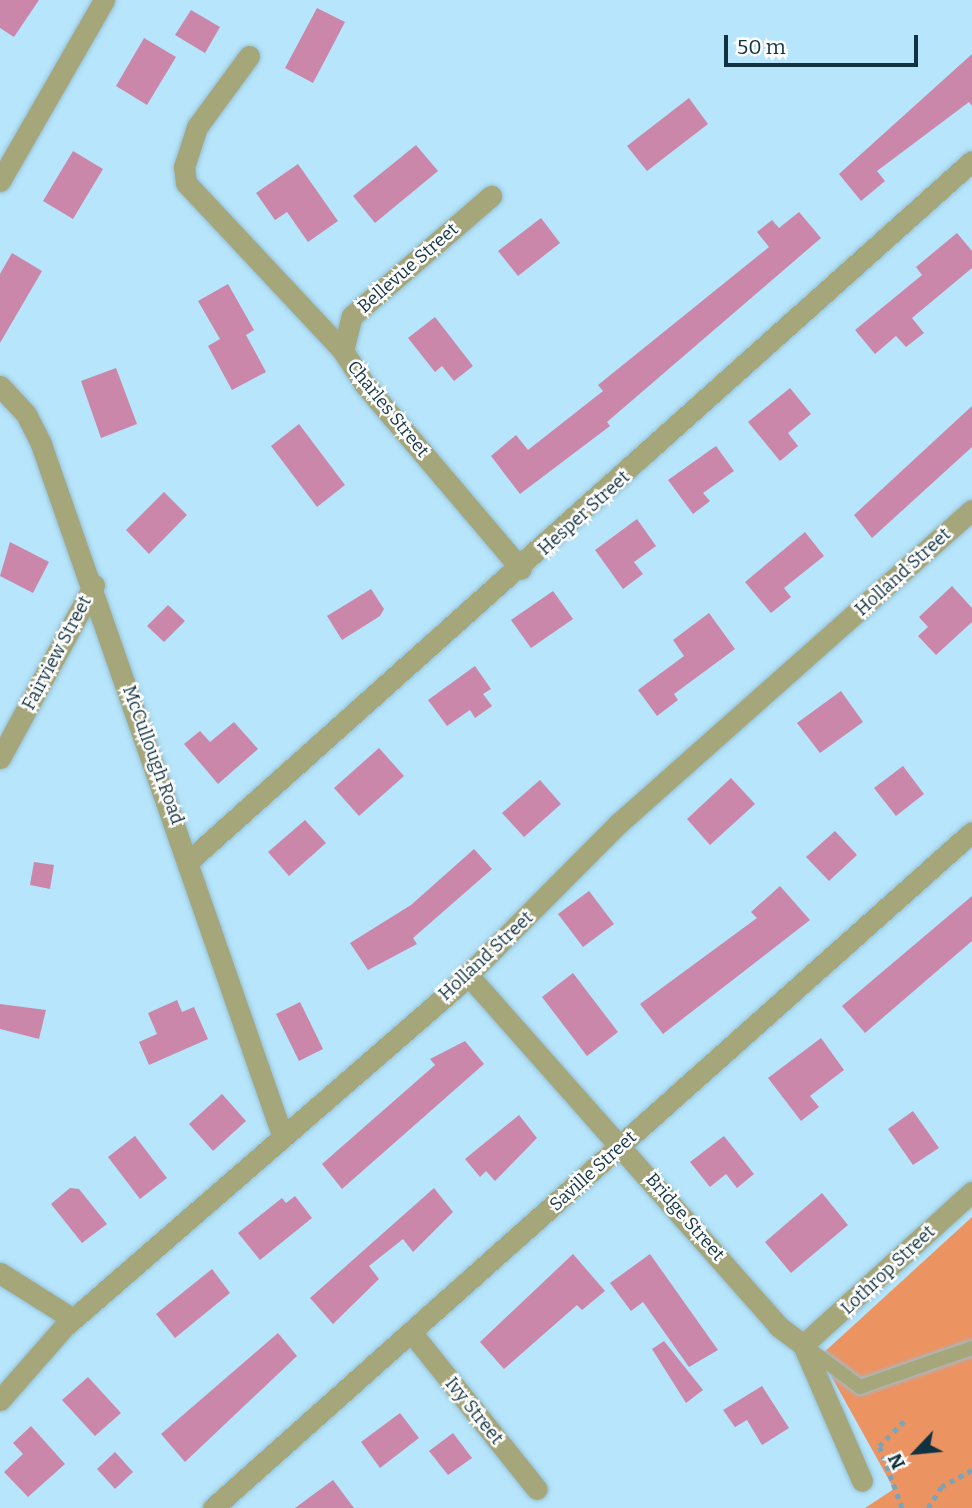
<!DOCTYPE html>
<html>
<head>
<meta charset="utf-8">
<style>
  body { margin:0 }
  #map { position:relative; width:972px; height:1508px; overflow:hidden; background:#b7e5fb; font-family:Bitter,serif }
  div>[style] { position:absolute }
  .green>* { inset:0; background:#ec9362 }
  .building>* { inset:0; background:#cb87a9 }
  .path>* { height:4.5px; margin-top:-2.25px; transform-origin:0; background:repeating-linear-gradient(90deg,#7ba4b8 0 5px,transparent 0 10px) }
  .roads { filter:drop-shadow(0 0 2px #96c1d6) drop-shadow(0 0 2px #96c1d6) }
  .lane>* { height:14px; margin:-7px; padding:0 7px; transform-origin:7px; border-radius:7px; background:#a6a67b }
  .street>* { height:21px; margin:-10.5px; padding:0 10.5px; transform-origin:10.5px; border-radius:10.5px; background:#a6a67b }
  span { translate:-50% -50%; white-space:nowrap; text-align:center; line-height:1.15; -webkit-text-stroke:5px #fefefe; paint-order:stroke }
  .street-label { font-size:18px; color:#103241 }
  .north { position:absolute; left:881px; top:1417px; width:70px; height:70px; -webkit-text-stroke:5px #fefefe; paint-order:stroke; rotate:244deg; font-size:19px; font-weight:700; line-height:28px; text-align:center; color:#103241 }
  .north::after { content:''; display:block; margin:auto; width:24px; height:32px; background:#103241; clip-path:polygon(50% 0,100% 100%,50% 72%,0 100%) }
  .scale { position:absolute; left:724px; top:35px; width:194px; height:32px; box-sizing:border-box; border:4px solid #103241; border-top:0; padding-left:9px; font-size:21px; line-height:24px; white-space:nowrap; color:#103241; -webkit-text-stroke:5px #fefefe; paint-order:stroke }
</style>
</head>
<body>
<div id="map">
  <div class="green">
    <div style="clip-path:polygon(972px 1217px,972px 1508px,865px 1508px,894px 1489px,820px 1356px)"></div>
  </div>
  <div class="building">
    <div style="clip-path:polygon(0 0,39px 0,14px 37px,0 28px)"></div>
    <div style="clip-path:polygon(317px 8px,345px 22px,313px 83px,285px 68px)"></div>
    <div style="clip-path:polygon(191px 10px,220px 27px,205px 53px,175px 35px)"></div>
    <div style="clip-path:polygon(144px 38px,176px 57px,147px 105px,116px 86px)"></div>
    <div style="clip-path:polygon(972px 54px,972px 106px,969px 102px,877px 171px,885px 181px,861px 201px,839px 174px)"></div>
    <div style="clip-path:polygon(689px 98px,708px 124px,647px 171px,627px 146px)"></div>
    <div style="clip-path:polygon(416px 145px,438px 171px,375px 223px,353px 196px)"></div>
    <div style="clip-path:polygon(73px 151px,103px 169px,73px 219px,43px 201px)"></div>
    <div style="clip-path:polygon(298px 164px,338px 221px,308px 242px,287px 212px,275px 220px,256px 193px)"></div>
    <div style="clip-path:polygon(799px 212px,821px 238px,607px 422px,610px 426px,520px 494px,491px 456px,516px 435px,528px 450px,603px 391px,598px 385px,769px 247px,757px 232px,772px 220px,779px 228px)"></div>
    <div style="clip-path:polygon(541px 218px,560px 243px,518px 276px,498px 251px)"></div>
    <div style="clip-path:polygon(957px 233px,972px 251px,972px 268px,912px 318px,924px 333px,906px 347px,896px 336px,875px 354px,855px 330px,922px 275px,916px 267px)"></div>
    <div style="clip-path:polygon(12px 253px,42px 271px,0 343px,0 274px)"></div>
    <div style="clip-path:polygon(228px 284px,254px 330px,246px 335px,266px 372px,232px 390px,208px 346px,220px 339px,198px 301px)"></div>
    <div style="clip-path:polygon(435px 317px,473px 366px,454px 381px,442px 366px,435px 372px,408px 338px)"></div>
    <div style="clip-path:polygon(116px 368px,137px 424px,101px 438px,81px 381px)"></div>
    <div style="clip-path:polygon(790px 388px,811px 414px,788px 433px,798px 446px,780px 461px,748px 422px)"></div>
    <div style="clip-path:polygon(972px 406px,972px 447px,872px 538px,854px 515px)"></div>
    <div style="clip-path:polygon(299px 424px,345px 485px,317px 507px,271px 446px)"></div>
    <div style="clip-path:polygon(716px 446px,734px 471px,703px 493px,710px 501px,693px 514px,668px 480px)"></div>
    <div style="clip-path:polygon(164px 492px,187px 515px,149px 554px,126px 530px)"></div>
    <div style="clip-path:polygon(637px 519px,656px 546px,634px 562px,643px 574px,623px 589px,595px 550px)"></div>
    <div style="clip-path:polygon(805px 532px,824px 556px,784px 588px,791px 597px,771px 613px,745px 582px)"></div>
    <div style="clip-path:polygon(10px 542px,49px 562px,33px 593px,0 576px)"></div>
    <div style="clip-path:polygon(952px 586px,972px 608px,972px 622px,936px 655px,918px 636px,928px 627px,919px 617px)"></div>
    <div style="clip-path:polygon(371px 589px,384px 609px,380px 616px,342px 640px,327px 616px)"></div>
    <div style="clip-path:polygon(553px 591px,573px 619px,531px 648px,511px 620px)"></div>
    <div style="clip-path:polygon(168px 605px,185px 621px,164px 642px,147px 626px)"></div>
    <div style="clip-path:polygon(709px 613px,735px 649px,674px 694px,678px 700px,657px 716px,638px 690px,684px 656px,673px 640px)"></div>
    <div style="clip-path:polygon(475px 666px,491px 689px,483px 694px,492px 706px,475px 718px,470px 710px,447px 726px,428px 700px)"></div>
    <div style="clip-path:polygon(841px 691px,863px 722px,820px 753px,797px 723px)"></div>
    <div style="clip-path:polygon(234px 722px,258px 749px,218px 784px,184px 744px,200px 731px,210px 742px)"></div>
    <div style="clip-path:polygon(379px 748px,404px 776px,359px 816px,334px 788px)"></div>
    <div style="clip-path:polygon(903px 766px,924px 794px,896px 816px,874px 788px)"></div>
    <div style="clip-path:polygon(731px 778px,755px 804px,710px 845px,687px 819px)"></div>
    <div style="clip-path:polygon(540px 780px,561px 804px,524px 837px,502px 813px)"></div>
    <div style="clip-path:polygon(305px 820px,326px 843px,289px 876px,268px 852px)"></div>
    <div style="clip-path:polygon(835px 831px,857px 855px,829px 881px,806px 857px)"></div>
    <div style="clip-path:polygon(474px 849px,492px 869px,413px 938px,417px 944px,368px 970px,350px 943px,411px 905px)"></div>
    <div style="clip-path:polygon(34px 862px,54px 865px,50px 889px,30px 885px)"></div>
    <div style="clip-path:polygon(780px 886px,810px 920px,663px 1034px,640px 1004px,757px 918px,751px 912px)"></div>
    <div style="clip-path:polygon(589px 891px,614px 924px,583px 947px,558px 914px)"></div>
    <div style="clip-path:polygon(972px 896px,972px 941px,865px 1033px,842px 1006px)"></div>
    <div style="clip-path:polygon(573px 973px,618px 1032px,587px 1056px,542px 997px)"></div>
    <div style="clip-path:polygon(177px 1000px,182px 1012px,194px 1007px,208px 1039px,149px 1065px,139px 1042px,157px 1034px,148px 1013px)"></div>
    <div style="clip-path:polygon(300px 1002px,323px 1049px,299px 1061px,276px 1014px)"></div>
    <div style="clip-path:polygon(0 1004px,46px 1010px,39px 1039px,0 1029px)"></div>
    <div style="clip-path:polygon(821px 1038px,844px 1070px,810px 1096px,819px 1107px,801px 1121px,768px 1078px)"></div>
    <div style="clip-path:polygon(465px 1041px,484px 1064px,342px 1189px,322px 1164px,435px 1065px,430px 1059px)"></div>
    <div style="clip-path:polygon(222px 1094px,246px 1121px,213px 1151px,189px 1124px)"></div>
    <div style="clip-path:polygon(913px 1111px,939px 1148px,913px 1165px,888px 1129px)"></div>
    <div style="clip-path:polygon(519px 1115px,537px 1138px,495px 1181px,486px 1171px,480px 1177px,465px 1159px)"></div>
    <div style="clip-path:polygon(135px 1136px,167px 1178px,140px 1199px,108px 1157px)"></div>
    <div style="clip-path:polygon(724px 1136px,754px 1174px,737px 1188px,726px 1174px,710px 1187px,690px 1162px)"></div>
    <div style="clip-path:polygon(70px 1188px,79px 1189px,107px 1224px,82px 1243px,51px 1204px)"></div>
    <div style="clip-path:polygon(434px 1188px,453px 1212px,413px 1252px,403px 1239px,369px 1266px,379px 1279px,333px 1324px,310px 1298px)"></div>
    <div style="clip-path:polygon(822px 1193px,848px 1225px,791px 1273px,765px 1242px)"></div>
    <div style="clip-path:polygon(295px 1196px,312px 1218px,260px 1260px,238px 1233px,282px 1198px,286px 1203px)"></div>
    <div style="clip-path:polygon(573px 1254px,605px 1291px,582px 1310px,577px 1305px,504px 1369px,480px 1342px)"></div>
    <div style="clip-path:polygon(650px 1254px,718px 1350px,689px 1367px,643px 1302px,631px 1311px,610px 1283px)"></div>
    <div style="clip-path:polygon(212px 1269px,230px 1293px,175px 1338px,156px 1314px)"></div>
    <div style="clip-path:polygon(278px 1333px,297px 1356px,185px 1462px,161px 1434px)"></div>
    <div style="clip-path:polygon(664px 1341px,703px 1390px,686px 1403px,652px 1349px)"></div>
    <div style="clip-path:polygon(88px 1377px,121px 1413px,95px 1436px,62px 1400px)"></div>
    <div style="clip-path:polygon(762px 1386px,789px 1428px,762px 1445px,747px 1420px,735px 1427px,723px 1410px)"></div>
    <div style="clip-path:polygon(400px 1413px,419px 1438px,380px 1468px,361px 1442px)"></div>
    <div style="clip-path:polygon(31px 1426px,65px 1464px,28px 1497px,4px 1472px,23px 1454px,13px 1443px)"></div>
    <div style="clip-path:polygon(453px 1433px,472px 1458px,448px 1475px,429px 1451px)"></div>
    <div style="clip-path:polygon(115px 1452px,133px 1472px,115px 1489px,97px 1469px)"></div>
    <div style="clip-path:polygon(333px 1480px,354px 1508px,295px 1508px)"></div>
  </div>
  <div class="path">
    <div style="left:902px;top:1508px;width:66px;rotate:-110.4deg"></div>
    <div style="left:879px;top:1446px;width:35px;rotate:-45deg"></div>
    <div style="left:928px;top:1508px;width:25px;rotate:-58deg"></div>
    <div style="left:941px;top:1487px;width:35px;rotate:-29deg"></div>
  </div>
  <div class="roads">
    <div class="lane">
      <div style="left:805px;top:1346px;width:69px;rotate:36.7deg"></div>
      <div style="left:860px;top:1387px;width:119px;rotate:-19.2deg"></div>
    </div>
    <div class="street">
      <div style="left:249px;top:56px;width:88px;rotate:126.2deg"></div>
      <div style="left:197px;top:127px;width:42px;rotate:108deg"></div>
      <div style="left:184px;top:167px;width:16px;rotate:83deg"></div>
      <div style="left:186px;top:183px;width:230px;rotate:46.9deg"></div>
      <div style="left:343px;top:351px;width:40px;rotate:57.1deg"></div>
      <div style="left:365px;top:385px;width:241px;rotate:49.7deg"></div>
      <div style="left:0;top:181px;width:209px;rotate:-60.1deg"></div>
      <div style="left:343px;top:351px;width:36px;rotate:-76deg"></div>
      <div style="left:352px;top:316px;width:184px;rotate:-40.8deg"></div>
      <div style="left:0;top:386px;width:38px;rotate:47deg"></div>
      <div style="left:26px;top:414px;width:34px;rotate:63deg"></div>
      <div style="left:41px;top:444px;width:732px;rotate:70.77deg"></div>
      <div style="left:0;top:758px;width:197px;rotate:-61.5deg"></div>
      <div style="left:191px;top:859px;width:1047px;rotate:-41.79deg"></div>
      <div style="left:468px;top:975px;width:468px;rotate:48.5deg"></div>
      <div style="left:778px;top:1326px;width:31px;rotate:37deg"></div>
      <div style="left:803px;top:1345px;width:148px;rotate:66.5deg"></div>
      <div style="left:0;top:1273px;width:86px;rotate:32.2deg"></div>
      <div style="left:411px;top:1332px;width:201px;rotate:51.3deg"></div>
      <div style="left:803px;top:1345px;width:228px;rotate:-42.2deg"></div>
      <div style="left:0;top:1400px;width:97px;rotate:-48.8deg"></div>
      <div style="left:64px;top:1327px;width:519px;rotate:-40.94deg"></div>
      <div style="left:456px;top:987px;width:230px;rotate:-45.2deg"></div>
      <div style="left:618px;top:824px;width:473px;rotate:-41.6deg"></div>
      <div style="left:213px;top:1508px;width:1016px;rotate:-41.69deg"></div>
    </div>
  </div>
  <div class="street-label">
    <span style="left:408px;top:268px;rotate:-41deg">Bellevue Street</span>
    <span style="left:388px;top:409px;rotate:51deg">Charles Street</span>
    <span style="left:584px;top:513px;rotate:-42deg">Hesper Street</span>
    <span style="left:903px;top:572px;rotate:-42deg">Holland Street</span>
    <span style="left:57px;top:653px;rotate:-62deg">Fairview Street</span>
    <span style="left:153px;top:755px;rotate:70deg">McCullough Road</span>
    <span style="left:486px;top:956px;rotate:-43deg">Holland Street</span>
    <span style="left:593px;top:1171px;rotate:-42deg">Saville Street</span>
    <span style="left:685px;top:1217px;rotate:49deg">Bridge Street</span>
    <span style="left:888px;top:1270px;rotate:-43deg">Lothrop Street</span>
    <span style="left:474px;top:1411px;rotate:51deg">Ivy Street</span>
  </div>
  <div class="north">N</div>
  <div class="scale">50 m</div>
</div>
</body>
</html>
